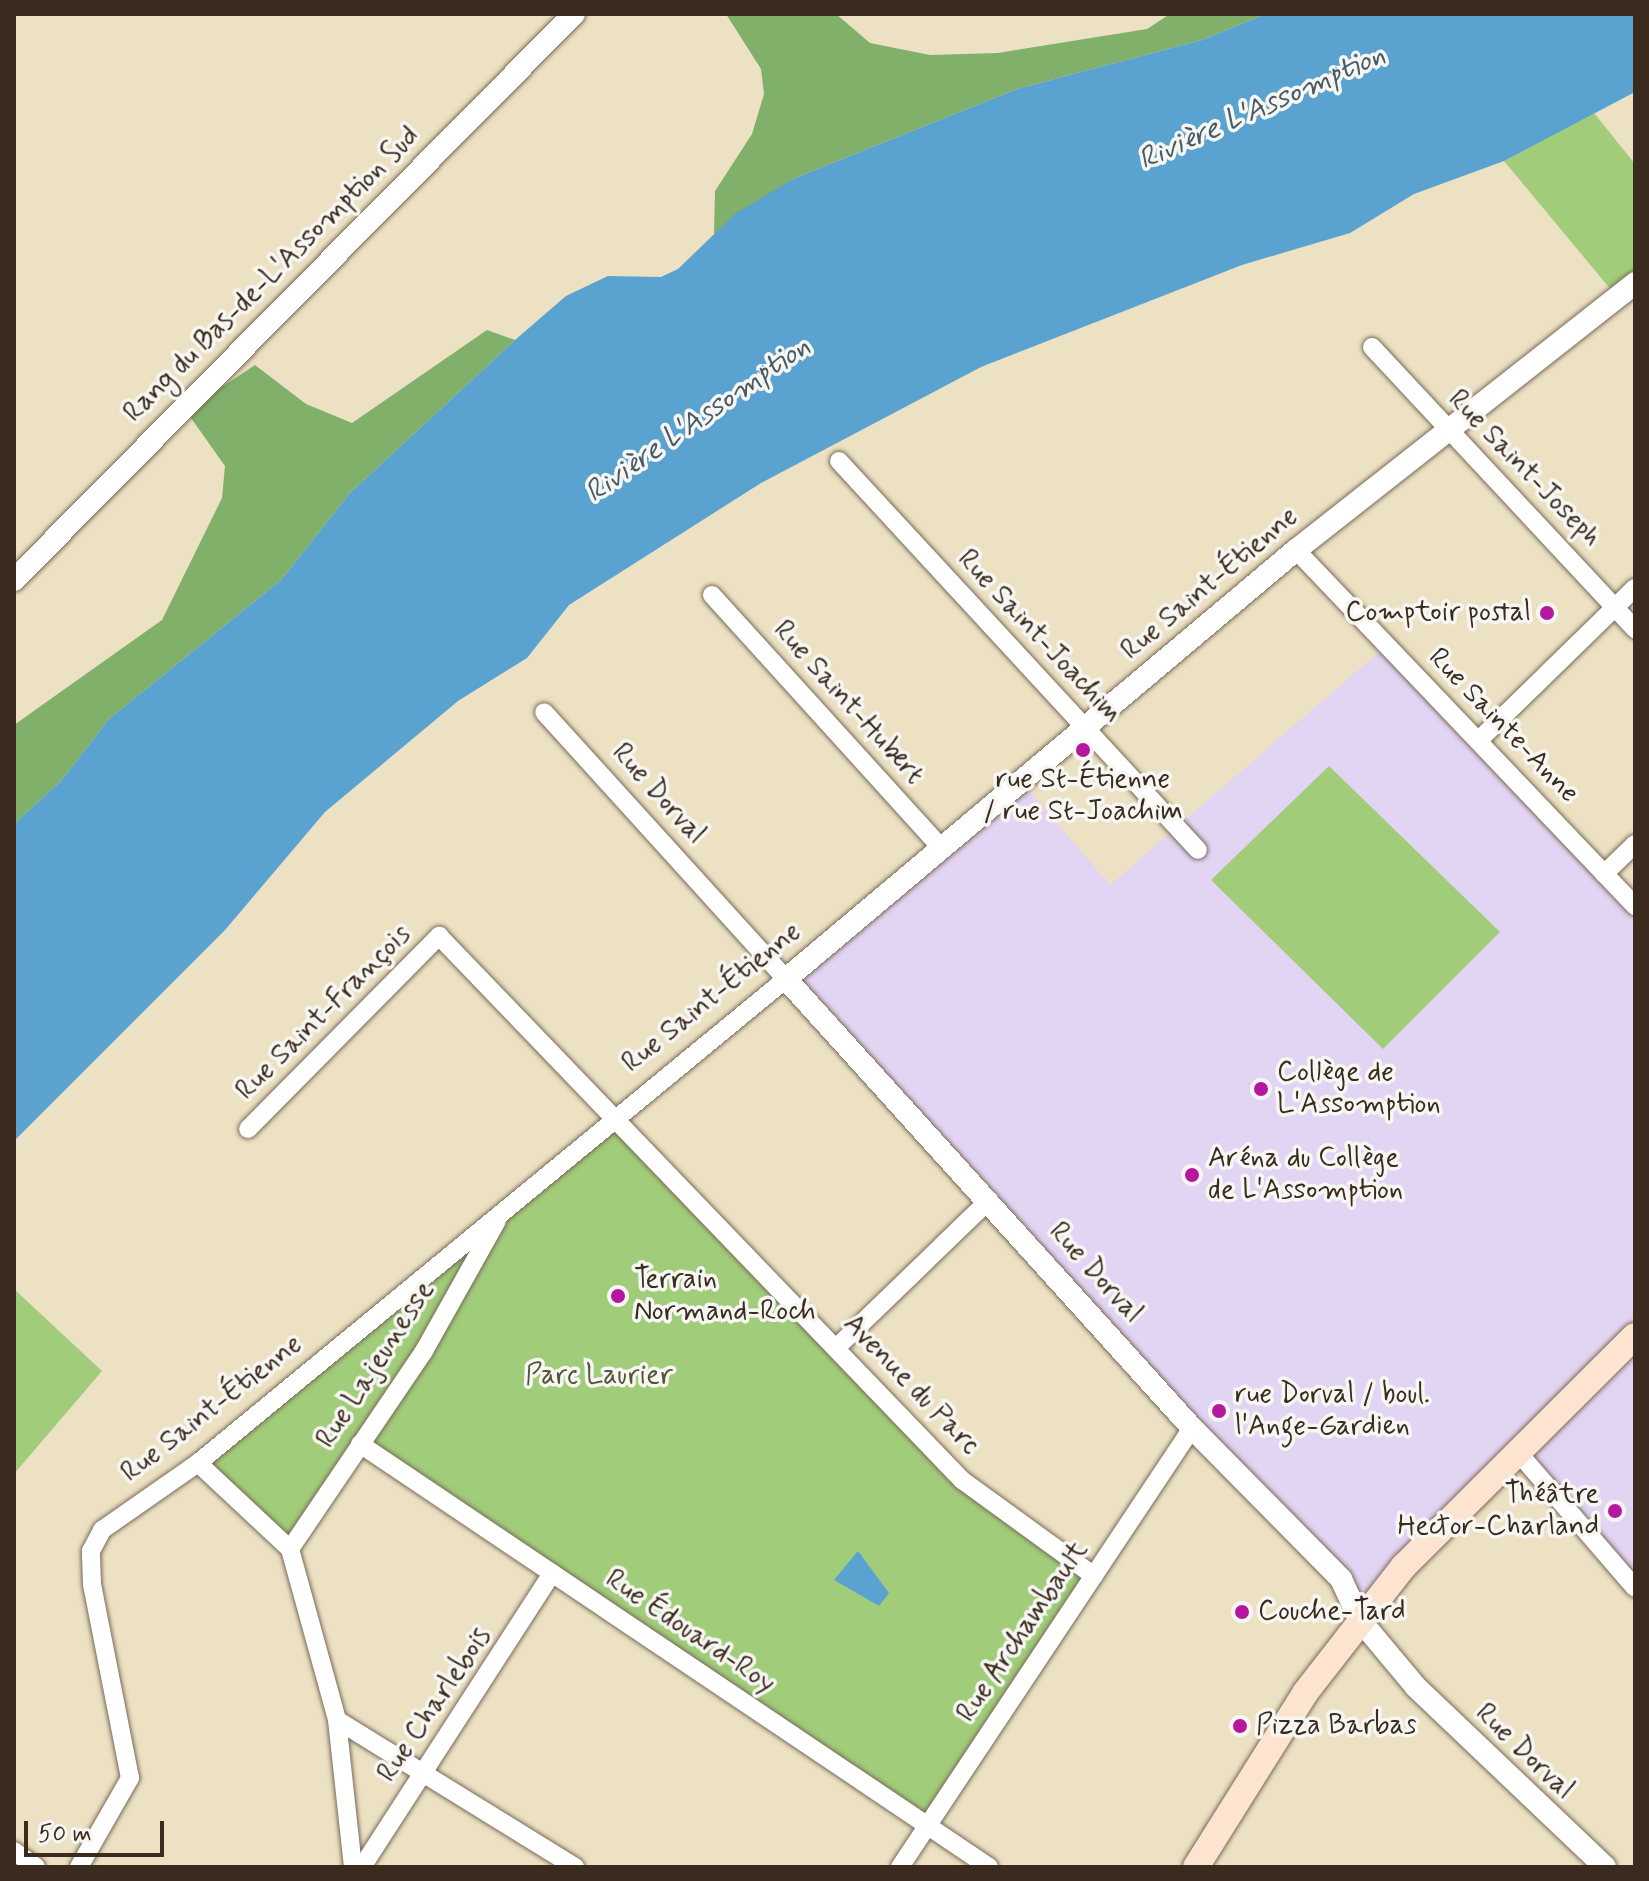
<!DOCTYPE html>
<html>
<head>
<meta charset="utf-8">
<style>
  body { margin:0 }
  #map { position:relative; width:1649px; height:1881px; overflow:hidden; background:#ece1c3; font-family:Mynerve,sans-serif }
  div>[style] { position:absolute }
  .built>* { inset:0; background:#e2d4f3 }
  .green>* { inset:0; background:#a1cd7a }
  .forest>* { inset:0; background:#80b06a }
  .water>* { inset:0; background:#5aa3d1 }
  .roads { filter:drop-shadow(0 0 2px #796a58) drop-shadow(0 0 2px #796a58) }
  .minor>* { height:18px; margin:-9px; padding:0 9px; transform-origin:9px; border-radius:9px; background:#fff }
  .tertiary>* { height:22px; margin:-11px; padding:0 11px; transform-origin:11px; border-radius:11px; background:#fff }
  .secondary>* { height:26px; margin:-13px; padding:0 13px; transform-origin:13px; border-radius:13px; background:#fde4d1 }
  .dots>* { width:22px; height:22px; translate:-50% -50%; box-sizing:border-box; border:4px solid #f6f6f2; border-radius:50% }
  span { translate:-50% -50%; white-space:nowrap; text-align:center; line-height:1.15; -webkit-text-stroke:7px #f6f6f2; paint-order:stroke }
  .street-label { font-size:28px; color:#3b2a1e }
  .poi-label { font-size:28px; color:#3b2a1e }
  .right { translate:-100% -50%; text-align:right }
  .left { translate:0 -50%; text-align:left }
  .park-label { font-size:28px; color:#545335 }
  .water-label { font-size:30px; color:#475a66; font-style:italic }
  .frame { position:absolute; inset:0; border:16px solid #3b2a1e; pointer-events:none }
  .scale { position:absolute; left:24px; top:1821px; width:140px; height:36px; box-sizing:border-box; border:4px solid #3b2a1e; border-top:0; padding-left:10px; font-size:24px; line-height:28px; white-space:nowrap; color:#3b2a1e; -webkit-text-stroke:6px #f6f6f2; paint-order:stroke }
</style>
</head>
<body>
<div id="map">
  <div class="built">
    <div style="clip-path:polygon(1387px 645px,1635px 909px,1635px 1588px,1516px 1450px,1360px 1620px,1341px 1579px,786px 979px,1021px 781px,1110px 885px)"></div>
  </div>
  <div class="green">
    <div style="clip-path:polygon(1594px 113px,1635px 164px,1635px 282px,1617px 297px,1504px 161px)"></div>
    <div style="clip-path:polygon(1329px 766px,1500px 932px,1383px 1049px,1211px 880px)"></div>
    <div style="clip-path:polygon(611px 1118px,962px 1480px,1094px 1576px,928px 1826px,361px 1444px,290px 1549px,198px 1463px)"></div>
    <div style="clip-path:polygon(14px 1289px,102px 1371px,14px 1474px)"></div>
  </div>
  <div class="forest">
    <div style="clip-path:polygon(726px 14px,836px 14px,870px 43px,930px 55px,998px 53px,1147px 29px,1170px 14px,1266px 14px,1202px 40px,1017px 89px,795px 178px,714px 234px,715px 191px,752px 134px,764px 94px,761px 69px)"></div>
    <div style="clip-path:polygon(487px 330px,515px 340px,350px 493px,281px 580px,109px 719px,61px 781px,14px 824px,14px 725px,162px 620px,222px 498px,225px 466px,186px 411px,255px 365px,306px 404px,352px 423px)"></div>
  </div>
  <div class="water">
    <div style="clip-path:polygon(1266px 14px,1635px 14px,1635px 92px,1504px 161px,1414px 194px,1350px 233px,1242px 265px,981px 367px,761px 483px,569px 605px,527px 658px,458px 701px,325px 812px,225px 930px,14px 1141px,14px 824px,61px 781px,109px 719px,281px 580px,350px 493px,515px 340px,566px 296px,608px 276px,661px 277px,678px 269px,736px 213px,795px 178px,1017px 89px,1202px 40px)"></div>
    <div style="clip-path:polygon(858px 1551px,889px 1593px,879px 1606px,834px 1580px)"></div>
  </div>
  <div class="roads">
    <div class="minor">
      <div style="left:1372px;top:347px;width:386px;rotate:47deg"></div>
      <div style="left:839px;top:461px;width:529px;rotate:47.3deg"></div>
      <div style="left:1296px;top:550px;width:492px;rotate:46.4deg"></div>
      <div style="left:712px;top:595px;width:343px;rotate:47.8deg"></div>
      <div style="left:1478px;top:741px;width:219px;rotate:-44.3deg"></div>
      <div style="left:1604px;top:874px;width:43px;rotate:-44.1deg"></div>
      <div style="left:248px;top:1129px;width:272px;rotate:-45.3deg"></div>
      <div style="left:439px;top:936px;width:755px;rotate:46.13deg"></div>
      <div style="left:962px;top:1480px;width:163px;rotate:36deg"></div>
      <div style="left:836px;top:1348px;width:213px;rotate:-44deg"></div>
      <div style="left:360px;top:1444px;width:758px;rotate:33.92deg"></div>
      <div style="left:1516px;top:1450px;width:182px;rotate:49.2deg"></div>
      <div style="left:198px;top:1463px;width:126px;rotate:43.1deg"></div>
      <div style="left:290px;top:1549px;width:177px;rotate:74.6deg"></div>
      <div style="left:337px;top:1720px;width:148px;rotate:83.8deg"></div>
      <div style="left:290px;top:1549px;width:239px;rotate:-55.9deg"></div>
      <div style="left:424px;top:1351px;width:149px;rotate:-60.7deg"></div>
      <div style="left:337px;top:1720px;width:280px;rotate:31.7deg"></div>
      <div style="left:14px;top:1851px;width:27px;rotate:36deg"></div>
      <div style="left:79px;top:1867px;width:103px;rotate:-60.2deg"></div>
      <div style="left:130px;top:1778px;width:198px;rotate:-101.1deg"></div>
      <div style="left:92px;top:1584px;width:33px;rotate:-92deg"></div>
      <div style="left:91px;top:1551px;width:24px;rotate:-62deg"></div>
      <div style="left:102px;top:1530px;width:117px;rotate:-34.9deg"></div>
      <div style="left:198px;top:1463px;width:762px;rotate:-39.46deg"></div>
      <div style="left:786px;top:979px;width:360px;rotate:-132.2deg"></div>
      <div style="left:362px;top:1867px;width:350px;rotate:-57.1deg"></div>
      <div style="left:900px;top:1867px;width:527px;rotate:-56.37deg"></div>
    </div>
    <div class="tertiary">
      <div style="left:14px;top:580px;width:796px;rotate:-45.31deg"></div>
      <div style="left:1605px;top:1867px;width:261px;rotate:-136.4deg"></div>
      <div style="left:1416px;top:1687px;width:87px;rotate:-129.9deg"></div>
      <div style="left:1360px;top:1620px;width:45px;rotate:-114.9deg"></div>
      <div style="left:1341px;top:1579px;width:212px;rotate:-134.6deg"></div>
      <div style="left:1192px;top:1428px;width:605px;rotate:-132.12deg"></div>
      <div style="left:786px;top:979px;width:666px;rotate:-40.07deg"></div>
      <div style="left:1296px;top:550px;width:432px;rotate:-38.2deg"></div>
    </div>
    <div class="secondary">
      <div style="left:1196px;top:1867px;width:205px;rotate:-57.9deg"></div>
      <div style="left:1305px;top:1693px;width:160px;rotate:-52.1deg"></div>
      <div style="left:1403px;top:1567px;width:327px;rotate:-44.9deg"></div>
    </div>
  </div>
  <div class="dots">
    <div style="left:1547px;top:613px;background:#b5179e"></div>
    <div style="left:1083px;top:750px;background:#b5179e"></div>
    <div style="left:1261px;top:1089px;background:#b5179e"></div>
    <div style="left:1192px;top:1175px;background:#b5179e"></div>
    <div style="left:618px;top:1296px;background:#b5179e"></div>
    <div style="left:1219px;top:1411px;background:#b5179e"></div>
    <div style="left:1615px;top:1511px;background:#b5179e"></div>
    <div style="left:1242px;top:1612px;background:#b5179e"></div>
    <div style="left:1240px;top:1726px;background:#b5179e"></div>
  </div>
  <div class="street-label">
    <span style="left:272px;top:275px;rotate:-45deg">Rang du Bas-de-L'Assomption Sud</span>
    <span style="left:1524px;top:469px;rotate:46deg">Rue Saint-Joseph</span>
    <span style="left:1210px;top:584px;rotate:-40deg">Rue Saint-Étienne</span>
    <span style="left:1039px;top:637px;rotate:47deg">Rue Saint-Joachim</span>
    <span style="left:848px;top:703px;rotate:48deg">Rue Saint-Hubert</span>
    <span style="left:1503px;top:726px;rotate:46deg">Rue Sainte-Anne</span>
    <span style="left:658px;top:794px;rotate:48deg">Rue Dorval</span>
    <span style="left:712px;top:998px;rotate:-39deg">Rue Saint-Étienne</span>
    <span style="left:324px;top:1013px;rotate:-45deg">Rue Saint-François</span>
    <span style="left:1095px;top:1273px;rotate:48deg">Rue Dorval</span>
    <span style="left:376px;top:1365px;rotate:-57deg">Rue Lajeunesse</span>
    <span style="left:911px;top:1385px;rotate:46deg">Avenue du Parc</span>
    <span style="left:212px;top:1409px;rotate:-38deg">Rue Saint-Étienne</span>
    <span style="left:690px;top:1632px;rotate:34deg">Rue Édouard-Roy</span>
    <span style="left:1023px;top:1632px;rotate:-56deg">Rue Archambault</span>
    <span style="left:435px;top:1705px;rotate:-56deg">Rue Charlebois</span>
    <span style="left:1524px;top:1752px;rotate:44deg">Rue Dorval</span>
  </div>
  <div class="poi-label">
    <span class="right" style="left:1531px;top:613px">Comptoir postal</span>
    <span style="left:1083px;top:796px">rue St-Étienne<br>/ rue St-Joachim</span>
    <span class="left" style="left:1277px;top:1089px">Collège de<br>L'Assomption</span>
    <span class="left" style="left:1208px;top:1175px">Aréna du Collège<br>de L'Assomption</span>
    <span class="left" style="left:634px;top:1296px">Terrain<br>Normand-Roch</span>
    <span class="left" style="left:1235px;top:1411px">rue Dorval / boul.<br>l'Ange-Gardien</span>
    <span class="right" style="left:1599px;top:1511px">Théâtre<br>Hector-Charland</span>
    <span class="left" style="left:1258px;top:1612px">Couche-Tard</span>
    <span class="left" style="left:1256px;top:1726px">Pizza Barbas</span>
  </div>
  <div class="park-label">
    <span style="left:599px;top:1376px">Parc Laurier</span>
  </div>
  <div class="water-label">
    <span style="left:1262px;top:108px;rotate:-24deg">Rivière L'Assomption</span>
    <span style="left:698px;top:420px;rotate:-35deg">Rivière L'Assomption</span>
  </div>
  <div class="frame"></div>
  <div class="scale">50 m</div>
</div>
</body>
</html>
